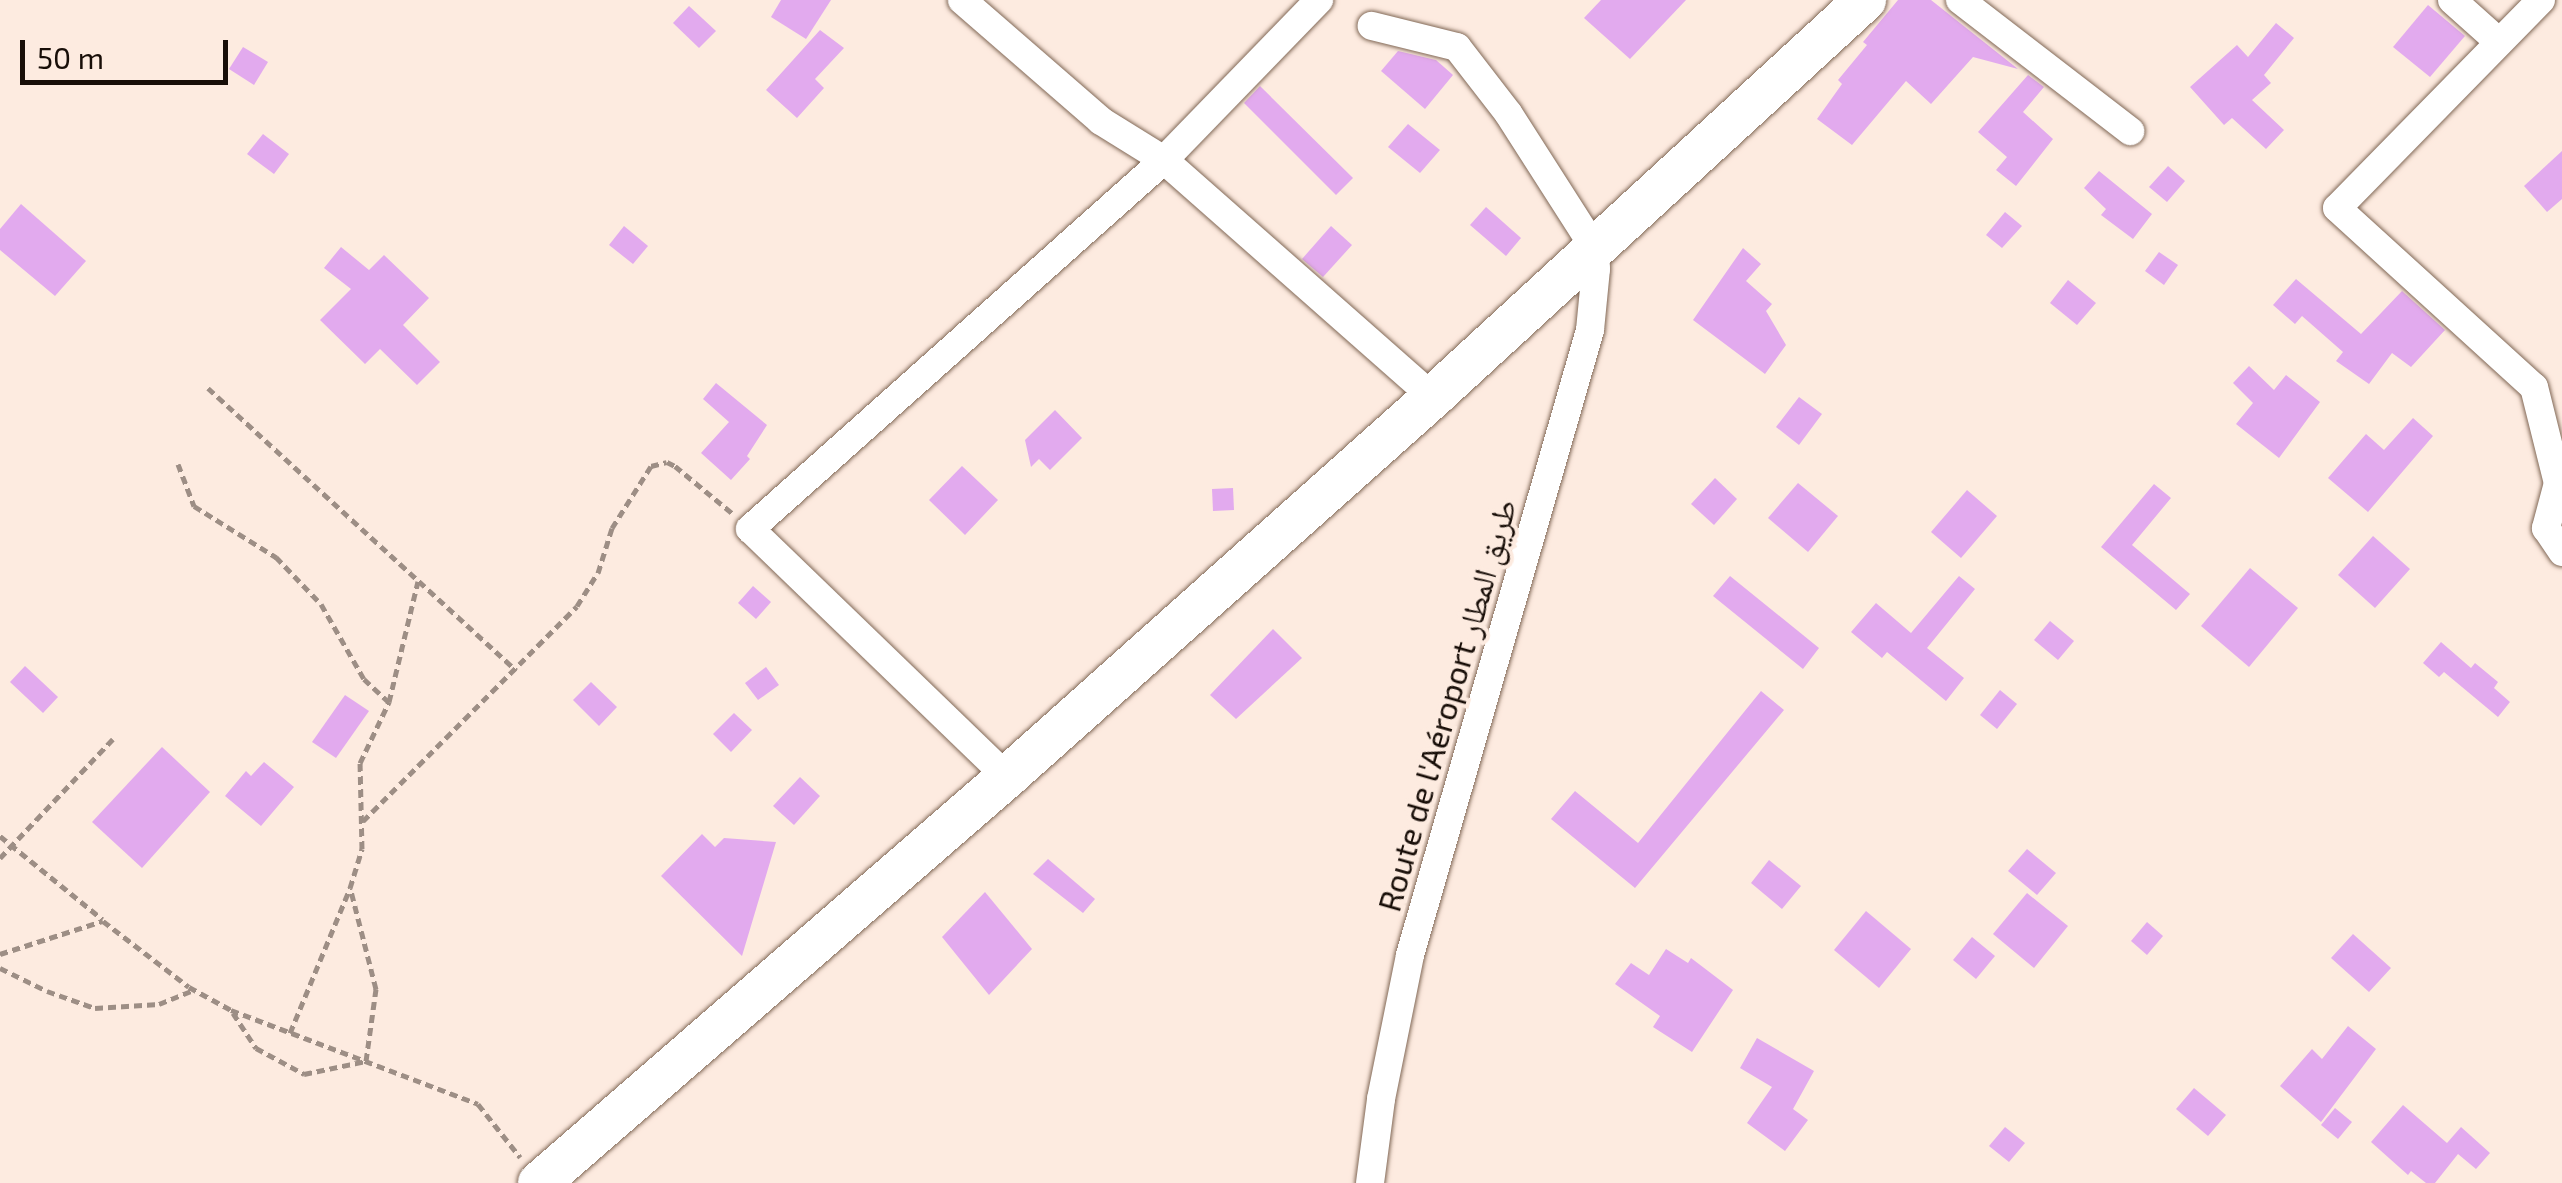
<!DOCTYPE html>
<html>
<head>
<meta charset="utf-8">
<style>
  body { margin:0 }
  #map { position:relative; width:2562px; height:1183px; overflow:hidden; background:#fdebe0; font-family:"Exo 2","Noto Naskh Arabic",sans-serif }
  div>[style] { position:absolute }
  .building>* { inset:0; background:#e2aaee }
  .path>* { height:5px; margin-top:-2.5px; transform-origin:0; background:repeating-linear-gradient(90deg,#9d8e85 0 8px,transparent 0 13px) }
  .roads { filter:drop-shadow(0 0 2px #816856) drop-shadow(0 0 2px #816856) }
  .street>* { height:28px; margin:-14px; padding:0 14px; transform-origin:14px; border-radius:14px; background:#fff }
  .primary>* { height:42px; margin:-21px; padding:0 21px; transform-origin:21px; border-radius:21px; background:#fff }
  span { translate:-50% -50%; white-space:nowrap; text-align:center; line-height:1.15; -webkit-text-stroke:8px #fdebe0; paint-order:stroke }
  .street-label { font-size:32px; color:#180e08 }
  .scale { position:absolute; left:20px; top:40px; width:208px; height:45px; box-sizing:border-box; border:5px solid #180e08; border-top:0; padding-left:12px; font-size:30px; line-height:35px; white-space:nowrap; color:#180e08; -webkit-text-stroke:8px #fdebe0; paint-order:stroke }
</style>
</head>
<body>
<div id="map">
  <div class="building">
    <div style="clip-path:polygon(781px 0,831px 0,806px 39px,771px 17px)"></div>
    <div style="clip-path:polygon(1601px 0,1686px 0,1630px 59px,1584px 18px)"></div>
    <div style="clip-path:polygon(1898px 0,1931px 0,2018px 69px,1973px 57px,1931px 104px,1906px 81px,1852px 145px,1817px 119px,1842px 84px,1838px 80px,1867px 45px,1863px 42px)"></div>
    <div style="clip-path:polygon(2428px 5px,2465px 36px,2430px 77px,2393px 47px)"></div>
    <div style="clip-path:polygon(689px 6px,716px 31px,699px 48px,673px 23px)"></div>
    <div style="clip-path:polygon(2276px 23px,2294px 38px,2264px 75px,2271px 83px,2252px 100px,2284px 130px,2266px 149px,2232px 118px,2224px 125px,2190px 87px,2237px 45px,2248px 57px)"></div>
    <div style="clip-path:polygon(820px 30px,844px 48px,815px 79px,824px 88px,797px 118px,766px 90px)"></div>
    <div style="clip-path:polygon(243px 47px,268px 62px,254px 85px,229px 69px)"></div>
    <div style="clip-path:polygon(1398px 51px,1436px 60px,1453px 75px,1425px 109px,1381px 71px)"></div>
    <div style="clip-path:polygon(2028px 75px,2044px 87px,2023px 112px,2053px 139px,2016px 186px,1996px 170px,2007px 157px,1978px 132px)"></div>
    <div style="clip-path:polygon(1260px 86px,1353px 178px,1336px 195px,1244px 103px)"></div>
    <div style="clip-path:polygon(1408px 124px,1440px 150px,1420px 173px,1388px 147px)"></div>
    <div style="clip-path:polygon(263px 134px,289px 154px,274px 174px,247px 154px)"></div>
    <div style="clip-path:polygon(2562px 151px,2562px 199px,2547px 212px,2524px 186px)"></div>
    <div style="clip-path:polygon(2168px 166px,2185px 181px,2167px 202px,2149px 187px)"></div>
    <div style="clip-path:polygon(2099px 171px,2152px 214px,2133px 239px,2101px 215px,2106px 209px,2084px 188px)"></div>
    <div style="clip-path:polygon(21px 204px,86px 261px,55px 296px,0 250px,0 229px)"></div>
    <div style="clip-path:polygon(1486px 207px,1521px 238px,1506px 256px,1470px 225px)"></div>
    <div style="clip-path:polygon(2005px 212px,2022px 226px,2002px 248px,1986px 235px)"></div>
    <div style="clip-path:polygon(624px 226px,648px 246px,633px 264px,609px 245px)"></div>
    <div style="clip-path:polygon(1331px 226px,1352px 245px,1323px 277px,1302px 259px)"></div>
    <div style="clip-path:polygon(341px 247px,369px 270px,384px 255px,429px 298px,403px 325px,440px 362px,417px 385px,380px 349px,365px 364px,320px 320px,351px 289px,324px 268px)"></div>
    <div style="clip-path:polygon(1743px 248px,1761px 264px,1746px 281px,1772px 304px,1766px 311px,1786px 345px,1765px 374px,1693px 320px)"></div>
    <div style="clip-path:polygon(2159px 252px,2178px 265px,2164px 285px,2145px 271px)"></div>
    <div style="clip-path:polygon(2296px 279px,2361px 334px,2402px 291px,2445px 330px,2411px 367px,2392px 353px,2369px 384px,2336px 361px,2343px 352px,2302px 316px,2295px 324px,2273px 305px)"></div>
    <div style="clip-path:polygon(2068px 280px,2096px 303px,2077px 325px,2050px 303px)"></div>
    <div style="clip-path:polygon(2249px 366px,2274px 390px,2286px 375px,2320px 402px,2279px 458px,2236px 424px,2253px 403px,2233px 383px)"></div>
    <div style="clip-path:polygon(716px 383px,767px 425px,747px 456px,750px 459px,731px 480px,701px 453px,729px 422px,703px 399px)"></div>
    <div style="clip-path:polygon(1799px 397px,1822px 414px,1799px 445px,1776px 427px)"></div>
    <div style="clip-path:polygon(1055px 410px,1082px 438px,1050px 470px,1039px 459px,1031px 467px,1025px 440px)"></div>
    <div style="clip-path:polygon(2413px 418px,2433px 436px,2368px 512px,2328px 478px,2366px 434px,2384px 450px)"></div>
    <div style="clip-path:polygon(962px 466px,998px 500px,965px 535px,929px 500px)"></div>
    <div style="clip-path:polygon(1715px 478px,1737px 499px,1714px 525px,1691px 504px)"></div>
    <div style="clip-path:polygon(1798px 483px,1838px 516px,1808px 552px,1768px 518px)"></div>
    <div style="clip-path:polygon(2154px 484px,2171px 498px,2132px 545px,2190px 594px,2176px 610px,2101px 547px)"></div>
    <div style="clip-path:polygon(1233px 488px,1234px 510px,1213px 511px,1212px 489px)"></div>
    <div style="clip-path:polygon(1967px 490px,1997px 516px,1961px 558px,1931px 532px)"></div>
    <div style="clip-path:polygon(2373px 536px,2410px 569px,2375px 608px,2338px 575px)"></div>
    <div style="clip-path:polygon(2250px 568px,2298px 608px,2249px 667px,2201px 626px)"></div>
    <div style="clip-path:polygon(1730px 576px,1819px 648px,1803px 669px,1713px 596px)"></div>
    <div style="clip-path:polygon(1959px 576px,1975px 589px,1927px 648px,1964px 678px,1946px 701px,1887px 652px,1882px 658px,1851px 632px,1876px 603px,1911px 633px)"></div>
    <div style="clip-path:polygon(753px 586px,771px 602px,756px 619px,738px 603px)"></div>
    <div style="clip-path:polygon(2050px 621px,2074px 641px,2058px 660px,2034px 640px)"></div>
    <div style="clip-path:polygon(1273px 629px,1302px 658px,1236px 719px,1210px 695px)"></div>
    <div style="clip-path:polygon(2441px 642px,2471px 668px,2475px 663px,2498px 682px,2494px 688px,2510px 702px,2498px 717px,2444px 672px,2439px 677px,2423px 663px)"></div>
    <div style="clip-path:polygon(25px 666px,58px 697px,43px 713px,10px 682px)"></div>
    <div style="clip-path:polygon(766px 667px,779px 685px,758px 700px,745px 683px)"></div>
    <div style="clip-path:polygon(591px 682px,617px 707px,599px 726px,573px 700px)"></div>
    <div style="clip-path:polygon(2000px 690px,2017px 704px,1997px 729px,1980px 715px)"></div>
    <div style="clip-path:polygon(1761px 691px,1784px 710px,1635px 888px,1551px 819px,1575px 791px,1638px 843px)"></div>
    <div style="clip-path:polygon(345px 695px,369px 711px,336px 758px,312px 742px)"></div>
    <div style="clip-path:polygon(734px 713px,752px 730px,731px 752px,713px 734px)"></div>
    <div style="clip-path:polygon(162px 747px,210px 792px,142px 868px,92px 822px)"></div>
    <div style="clip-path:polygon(264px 762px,294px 787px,261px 826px,225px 796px,246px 771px,251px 776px)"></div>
    <div style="clip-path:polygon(800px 777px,820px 796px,794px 825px,773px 806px)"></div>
    <div style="clip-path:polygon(702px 834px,715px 847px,724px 838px,776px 842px,742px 956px,661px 876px)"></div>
    <div style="clip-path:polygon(2027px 849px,2056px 873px,2037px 895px,2008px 871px)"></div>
    <div style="clip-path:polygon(1048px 859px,1095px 899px,1083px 913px,1033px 874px)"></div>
    <div style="clip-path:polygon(1769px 860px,1801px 886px,1782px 909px,1751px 883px)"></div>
    <div style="clip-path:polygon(985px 892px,1032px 949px,989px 995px,942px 937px)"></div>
    <div style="clip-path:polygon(2027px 893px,2068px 926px,2034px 968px,1993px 934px)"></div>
    <div style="clip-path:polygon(1866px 911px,1911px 949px,1879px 988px,1834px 950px)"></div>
    <div style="clip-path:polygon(2147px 922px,2163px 936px,2147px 955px,2131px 941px)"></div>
    <div style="clip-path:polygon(2353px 934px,2391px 968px,2369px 992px,2331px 958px)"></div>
    <div style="clip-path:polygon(1972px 937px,1995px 956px,1976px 979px,1953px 960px)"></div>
    <div style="clip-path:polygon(1666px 949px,1688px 963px,1691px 958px,1733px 990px,1692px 1052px,1653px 1027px,1660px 1016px,1615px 984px,1631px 963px,1649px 975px)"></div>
    <div style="clip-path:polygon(2348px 1026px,2376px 1049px,2321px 1122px,2280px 1086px,2312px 1049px,2322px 1059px)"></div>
    <div style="clip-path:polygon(1757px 1038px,1814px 1071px,1793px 1109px,1808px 1120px,1785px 1151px,1747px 1123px,1772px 1087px,1740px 1068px)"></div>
    <div style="clip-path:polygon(2194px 1088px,2226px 1115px,2208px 1136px,2176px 1109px)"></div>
    <div style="clip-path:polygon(2403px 1105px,2447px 1143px,2461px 1127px,2490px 1153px,2476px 1169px,2458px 1154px,2435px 1183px,2426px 1183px,2411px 1171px,2408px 1175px,2371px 1142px)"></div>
    <div style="clip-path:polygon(2335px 1108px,2352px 1122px,2338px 1139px,2321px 1125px)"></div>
    <div style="clip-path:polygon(2005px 1127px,2025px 1143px,2009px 1162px,1989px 1146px)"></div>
  </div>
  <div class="path">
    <div style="left:208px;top:388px;width:418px;rotate:42.5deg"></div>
    <div style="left:178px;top:464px;width:45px;rotate:69.1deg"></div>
    <div style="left:194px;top:506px;width:97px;rotate:31.9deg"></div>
    <div style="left:276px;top:557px;width:65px;rotate:46.2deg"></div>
    <div style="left:321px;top:604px;width:86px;rotate:60.2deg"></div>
    <div style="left:364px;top:679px;width:33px;rotate:43deg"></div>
    <div style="left:363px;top:821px;width:303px;rotate:-45.1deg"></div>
    <div style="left:577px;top:606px;width:39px;rotate:-58deg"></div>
    <div style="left:598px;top:573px;width:47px;rotate:-72.7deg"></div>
    <div style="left:612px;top:528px;width:73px;rotate:-57.8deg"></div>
    <div style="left:651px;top:466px;width:16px;rotate:-14deg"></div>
    <div style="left:667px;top:462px;width:9px;rotate:27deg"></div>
    <div style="left:675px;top:466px;width:74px;rotate:39.5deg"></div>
    <div style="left:0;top:836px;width:132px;rotate:39.1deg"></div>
    <div style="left:0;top:858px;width:164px;rotate:-46.5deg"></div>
    <div style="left:0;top:954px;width:108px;rotate:-17.8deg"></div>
    <div style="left:103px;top:921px;width:108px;rotate:37.5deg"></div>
    <div style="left:189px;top:987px;width:48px;rotate:28.7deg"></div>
    <div style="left:231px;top:1010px;width:264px;rotate:20.8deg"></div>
    <div style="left:478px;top:1104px;width:68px;rotate:51.6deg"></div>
    <div style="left:0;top:968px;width:52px;rotate:26.1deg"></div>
    <div style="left:47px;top:991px;width:51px;rotate:19.5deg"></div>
    <div style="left:95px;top:1008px;width:64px;rotate:-3.6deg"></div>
    <div style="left:159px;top:1004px;width:38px;rotate:-22deg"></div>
    <div style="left:233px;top:1013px;width:42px;rotate:56.7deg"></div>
    <div style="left:256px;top:1048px;width:55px;rotate:28.4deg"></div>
    <div style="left:304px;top:1074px;width:63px;rotate:-11.8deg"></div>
    <div style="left:366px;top:1061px;width:73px;rotate:-82.1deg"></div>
    <div style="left:376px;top:989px;width:101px;rotate:-104.3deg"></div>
    <div style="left:290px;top:1033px;width:157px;rotate:-67.5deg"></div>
    <div style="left:350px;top:888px;width:41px;rotate:-72.9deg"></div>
    <div style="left:362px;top:849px;width:86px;rotate:-91.3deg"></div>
    <div style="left:360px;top:763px;width:68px;rotate:-64.6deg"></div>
    <div style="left:389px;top:702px;width:124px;rotate:-76.5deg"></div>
  </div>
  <div class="roads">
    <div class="street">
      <div style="left:962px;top:0;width:184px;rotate:41deg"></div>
      <div style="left:1101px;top:121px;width:74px;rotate:31.8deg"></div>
      <div style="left:1164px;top:160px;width:359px;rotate:41.4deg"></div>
      <div style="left:1960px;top:0;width:215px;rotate:37.6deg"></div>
      <div style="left:2452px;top:0;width:63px;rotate:41.8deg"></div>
      <div style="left:2541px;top:0;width:291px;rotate:134.4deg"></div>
      <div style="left:2337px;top:208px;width:266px;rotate:42.3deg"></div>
      <div style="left:2534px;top:387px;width:99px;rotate:76deg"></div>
      <div style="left:2558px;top:483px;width:47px;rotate:104.9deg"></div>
      <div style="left:2546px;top:528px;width:29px;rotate:56deg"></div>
      <div style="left:1007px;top:777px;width:357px;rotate:-136deg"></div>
      <div style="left:750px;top:529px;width:555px;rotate:-41.71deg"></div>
      <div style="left:1164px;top:160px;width:223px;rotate:-45.9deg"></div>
      <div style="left:1370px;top:1183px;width:85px;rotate:-82.5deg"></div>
      <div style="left:1381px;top:1099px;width:147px;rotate:-78.6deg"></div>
      <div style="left:1410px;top:955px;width:650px;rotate:-73.93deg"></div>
      <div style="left:1590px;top:330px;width:61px;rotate:-84.4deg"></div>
      <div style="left:1596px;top:269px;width:20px;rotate:-93deg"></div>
      <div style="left:1595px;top:249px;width:161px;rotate:-122.6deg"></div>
      <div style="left:1508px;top:113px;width:83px;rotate:-127.7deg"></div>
      <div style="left:1457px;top:47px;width:88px;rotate:-166.1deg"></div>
    </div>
    <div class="primary">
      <div style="left:539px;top:1183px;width:620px;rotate:-40.94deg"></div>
      <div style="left:1007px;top:777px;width:571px;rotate:-41.73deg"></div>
      <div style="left:1433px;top:397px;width:587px;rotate:-42.58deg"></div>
    </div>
  </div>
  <div class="street-label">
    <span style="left:1446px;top:705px;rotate:-74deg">Route de l'Aéroport طريق المطار</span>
  </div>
  <div class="scale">50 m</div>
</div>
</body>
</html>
